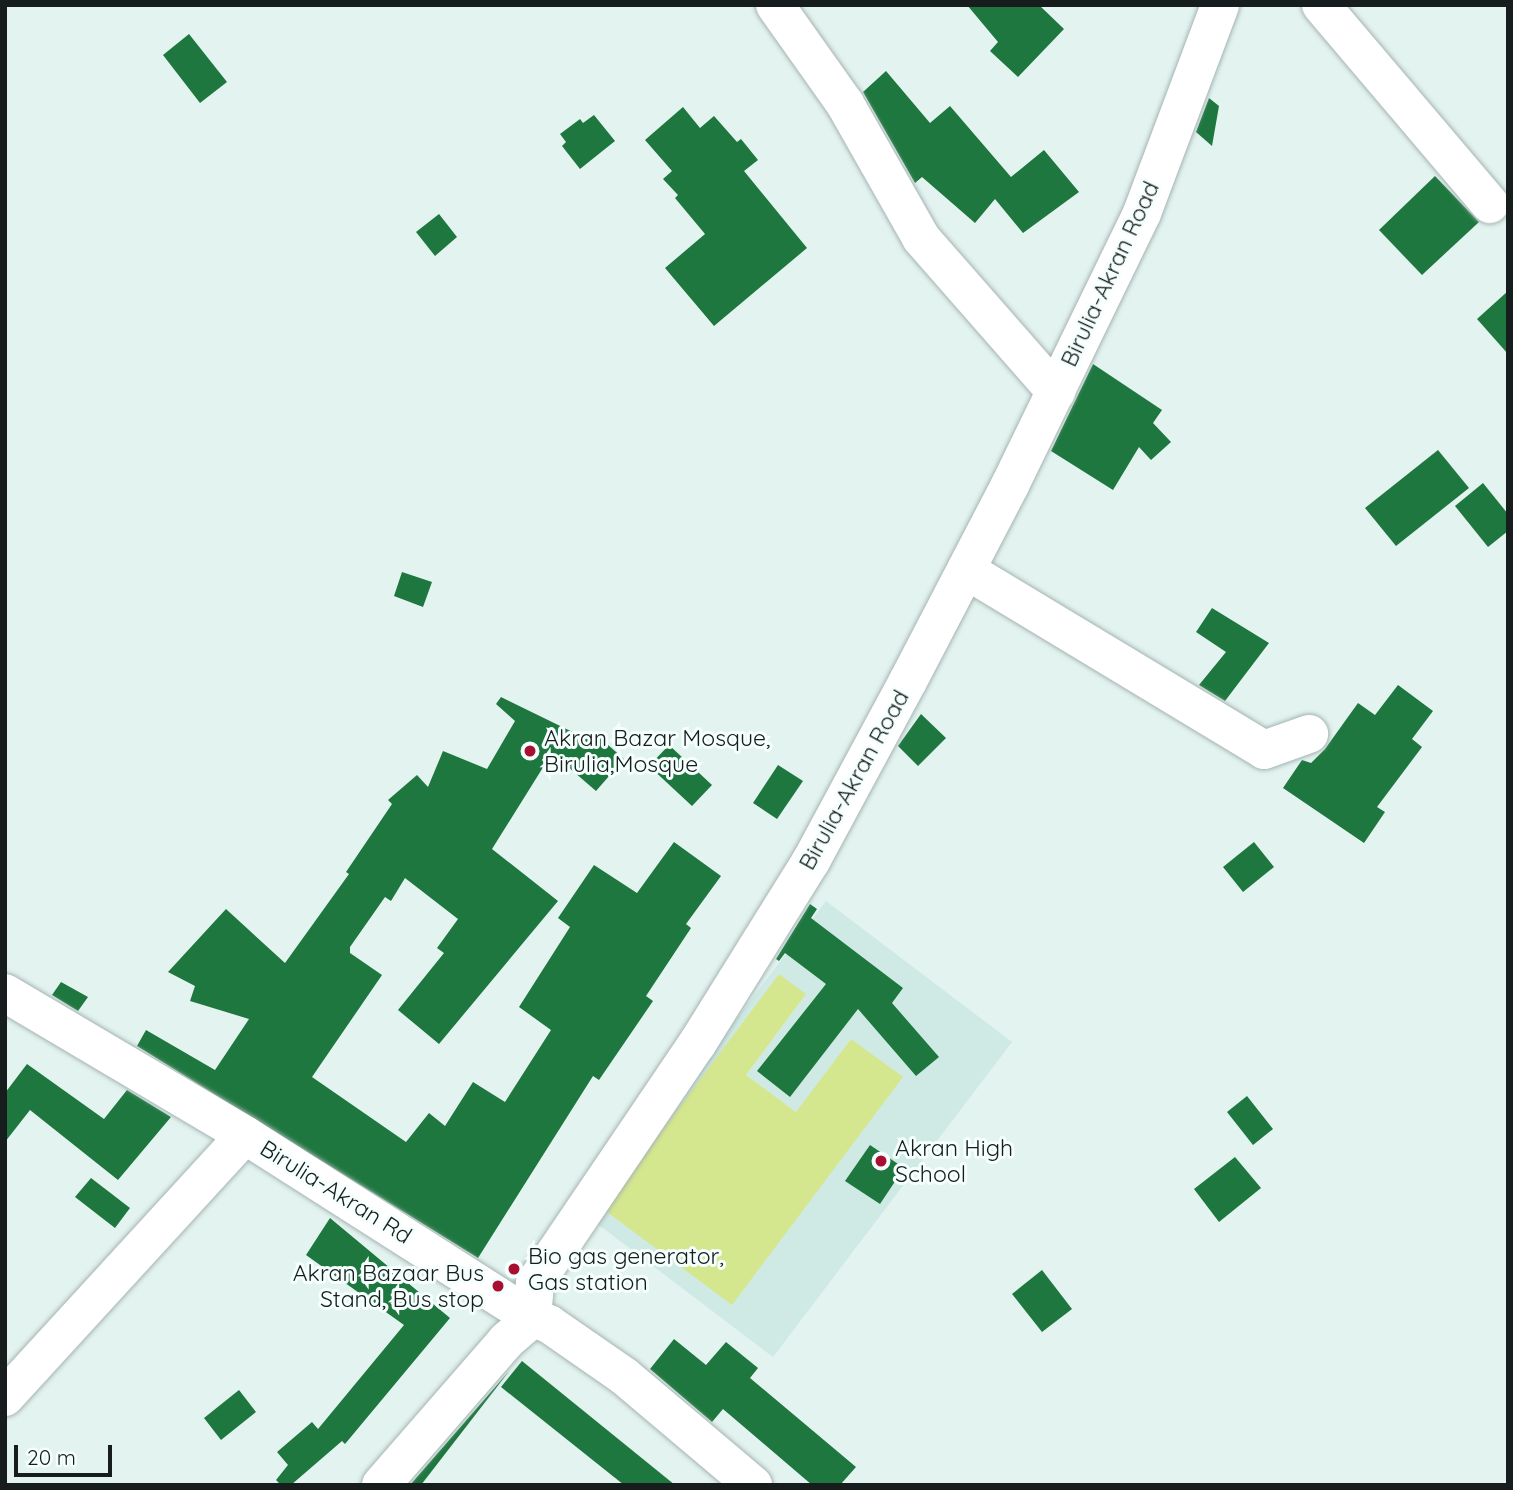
<!DOCTYPE html>
<html>
<head>
<meta charset="utf-8">
<style>
  body { margin:0 }
  #map { position:relative; width:1513px; height:1490px; overflow:hidden; background:#e3f3f0; font-family:Quicksand,sans-serif }
  div>[style] { position:absolute }
  .built>* { inset:0; background:#cfe9e5 }
  .green>* { inset:0; background:#d5e78e }
  .building>* { inset:0; background:#1e773f }
  .roads { filter:drop-shadow(0 0 2px #a5b4b2) drop-shadow(0 0 2px #a5b4b2) }
  .street>* { height:38px; margin:-19px; padding:0 19px; transform-origin:19px; border-radius:19px; background:#fff }
  .secondary>* { height:38px; margin:-19px; padding:0 19px; transform-origin:19px; border-radius:19px; background:#fff }
  .highway>* { height:38px; margin:-19px; padding:0 19px; transform-origin:19px; border-radius:19px; background:#fff }
  .dots>* { width:19px; height:19px; translate:-50% -50%; box-sizing:border-box; border:4px solid #f5fffd; border-radius:50% }
  span { translate:-50% -50%; white-space:nowrap; text-align:center; line-height:1.15; -webkit-text-stroke:6px #f5fffd; paint-order:stroke }
  .street-label { font-size:23px; color:#171d1c }
  .poi-label { font-size:23px; color:#171d1c }
  .left { translate:0 -50%; text-align:left }
  .right { translate:-100% -50%; text-align:right }
  .frame { position:absolute; inset:0; border:7px solid #171d1c; pointer-events:none }
  .scale { position:absolute; left:14px; top:1445px; width:98px; height:32px; box-sizing:border-box; border:4px solid #171d1c; border-top:0; padding-left:9px; font-size:21px; line-height:24px; white-space:nowrap; color:#171d1c; -webkit-text-stroke:5px #f5fffd; paint-order:stroke }
</style>
</head>
<body>
<div id="map">
  <div class="built">
    <div style="clip-path:polygon(evenodd,826px 901px,1012px 1042px,773px 1357px,587px 1216px,826px 901px,779px 975px,805px 995px,746px 1075px,796px 1112px,603px 1209px,779px 975px)"></div>
  </div>
  <div class="green">
    <div style="clip-path:polygon(779px 974px,806px 994px,746px 1075px,796px 1112px,851px 1039px,903px 1077px,732px 1305px,603px 1209px)"></div>
  </div>
  <div class="building">
    <div style="clip-path:polygon(967px 5px,1039px 5px,1064px 29px,1018px 77px,990px 51px,998px 42px)"></div>
    <div style="clip-path:polygon(189px 34px,227px 82px,200px 103px,163px 55px)"></div>
    <div style="clip-path:polygon(886px 71px,930px 123px,950px 106px,1011px 177px,1044px 150px,1079px 192px,1023px 233px,995px 199px,975px 223px,922px 177px,915px 183px,863px 92px)"></div>
    <div style="clip-path:polygon(1209px 98px,1219px 106px,1212px 146px,1196px 132px)"></div>
    <div style="clip-path:polygon(683px 107px,700px 128px,714px 116px,737px 142px,741px 139px,758px 160px,744px 171px,807px 248px,714px 326px,665px 268px,705px 234px,675px 198px,678px 195px,663px 179px,672px 171px,645px 140px)"></div>
    <div style="clip-path:polygon(594px 115px,615px 141px,580px 169px,562px 146px,566px 142px,560px 134px,580px 119px,583px 123px)"></div>
    <div style="clip-path:polygon(1435px 176px,1479px 222px,1422px 275px,1379px 230px)"></div>
    <div style="clip-path:polygon(439px 214px,457px 237px,435px 256px,416px 232px)"></div>
    <div style="clip-path:polygon(1508px 291px,1508px 354px,1477px 319px)"></div>
    <div style="clip-path:polygon(1093px 364px,1162px 410px,1153px 423px,1171px 442px,1151px 460px,1139px 447px,1113px 490px,1051px 451px)"></div>
    <div style="clip-path:polygon(1438px 450px,1469px 488px,1396px 546px,1365px 508px)"></div>
    <div style="clip-path:polygon(1483px 483px,1508px 514px,1508px 531px,1488px 547px,1455px 506px)"></div>
    <div style="clip-path:polygon(402px 572px,432px 582px,423px 607px,394px 596px)"></div>
    <div style="clip-path:polygon(1212px 608px,1269px 643px,1225px 701px,1199px 685px,1226px 652px,1196px 632px)"></div>
    <div style="clip-path:polygon(1398px 685px,1433px 711px,1412px 739px,1422px 747px,1377px 807px,1385px 812px,1364px 843px,1283px 788px,1302px 760px,1311px 763px,1325px 749px,1358px 703px,1375px 715px)"></div>
    <div style="clip-path:polygon(501px 697px,593px 742px,598px 736px,624px 759px,596px 791px,552px 753px,492px 849px,558px 901px,439px 1044px,398px 1010px,444px 953px,437px 948px,458px 919px,405px 878px,391px 901px,385px 897px,350px 947px,350px 953px,382px 975px,312px 1077px,406px 1142px,429px 1113px,445px 1126px,473px 1082px,505px 1102px,551px 1030px,519px 1007px,570px 927px,558px 918px,594px 865px,637px 893px,674px 842px,721px 876px,686px 924px,691px 928px,646px 996px,653px 1001px,599px 1080px,593px 1076px,478px 1258px,137px 1046px,146px 1030px,215px 1070px,249px 1019px,190px 1001px,195px 986px,168px 972px,226px 909px,285px 963px,349px 874px,346px 872px,392px 804px,388px 800px,417px 775px,428px 787px,443px 751px,487px 769px,515px 721px,496px 704px)"></div>
    <div style="clip-path:polygon(921px 714px,946px 738px,918px 766px,898px 746px)"></div>
    <div style="clip-path:polygon(669px 745px,712px 785px,692px 806px,649px 766px)"></div>
    <div style="clip-path:polygon(778px 765px,803px 781px,777px 819px,753px 803px)"></div>
    <div style="clip-path:polygon(1254px 842px,1274px 867px,1243px 892px,1223px 867px)"></div>
    <div style="clip-path:polygon(810px 904px,817px 909px,811px 918px,903px 988px,892px 1003px,939px 1057px,916px 1076px,858px 1009px,790px 1097px,757px 1071px,826px 984px,785px 953px,779px 961px,776px 959px)"></div>
    <div style="clip-path:polygon(61px 982px,88px 997px,78px 1011px,52px 995px)"></div>
    <div style="clip-path:polygon(27px 1064px,104px 1119px,127px 1090px,171px 1117px,118px 1180px,30px 1110px,5px 1142px,5px 1093px)"></div>
    <div style="clip-path:polygon(1247px 1096px,1273px 1129px,1253px 1145px,1227px 1112px)"></div>
    <div style="clip-path:polygon(870px 1145px,904px 1168px,880px 1204px,845px 1181px)"></div>
    <div style="clip-path:polygon(1235px 1157px,1261px 1188px,1219px 1222px,1194px 1189px)"></div>
    <div style="clip-path:polygon(91px 1178px,130px 1208px,115px 1228px,75px 1197px)"></div>
    <div style="clip-path:polygon(330px 1218px,450px 1318px,345px 1444px,342px 1441px,291px 1485px,281px 1485px,276px 1480px,288px 1465px,277px 1452px,312px 1422px,318px 1429px,404px 1325px,306px 1255px)"></div>
    <div style="clip-path:polygon(1042px 1270px,1072px 1309px,1042px 1332px,1012px 1294px)"></div>
    <div style="clip-path:polygon(674px 1339px,706px 1365px,726px 1342px,758px 1368px,750px 1378px,856px 1467px,840px 1485px,812px 1485px,723px 1409px,712px 1422px,650px 1369px)"></div>
    <div style="clip-path:polygon(522px 1361px,675px 1485px,624px 1485px,501px 1387px)"></div>
    <div style="clip-path:polygon(510px 1370px,421px 1485px,410px 1485px)"></div>
    <div style="clip-path:polygon(239px 1390px,256px 1412px,221px 1440px,204px 1418px)"></div>
  </div>
  <div class="roads">
    <div class="street">
      <div style="left:775px;top:5px;width:121px;rotate:54.7deg"></div>
      <div style="left:845px;top:104px;width:154px;rotate:60.4deg"></div>
      <div style="left:921px;top:238px;width:205px;rotate:48.8deg"></div>
      <div style="left:1321px;top:5px;width:261px;rotate:49.7deg"></div>
      <div style="left:966px;top:570px;width:348px;rotate:31.1deg"></div>
      <div style="left:1264px;top:750px;width:48px;rotate:-19.6deg"></div>
      <div style="left:5px;top:1397px;width:355px;rotate:-47.5deg"></div>
    </div>
    <div class="secondary">
      <div style="left:5px;top:993px;width:279px;rotate:30.6deg"></div>
      <div style="left:245px;top:1135px;width:340px;rotate:32.5deg"></div>
      <div style="left:532px;top:1318px;width:35px;rotate:-85deg"></div>
      <div style="left:535px;top:1283px;width:289px;rotate:-55.9deg"></div>
      <div style="left:697px;top:1044px;width:216px;rotate:-58.1deg"></div>
      <div style="left:811px;top:861px;width:204px;rotate:-61.7deg"></div>
      <div style="left:908px;top:681px;width:221px;rotate:-62.5deg"></div>
      <div style="left:1010px;top:485px;width:302px;rotate:-64.1deg"></div>
      <div style="left:1142px;top:213px;width:222px;rotate:-69.4deg"></div>
    </div>
    <div class="highway">
      <div style="left:381px;top:1485px;width:191px;rotate:-49deg"></div>
      <div style="left:506px;top:1341px;width:35px;rotate:-41deg"></div>
      <div style="left:532px;top:1318px;width:18px;rotate:19deg"></div>
      <div style="left:549px;top:1324px;width:91px;rotate:34.7deg"></div>
      <div style="left:624px;top:1376px;width:169px;rotate:40.2deg"></div>
    </div>
  </div>
  <div class="dots">
    <div style="left:530px;top:751px;background:#a80f30"></div>
    <div style="left:881px;top:1161px;background:#a80f30"></div>
    <div style="left:514px;top:1269px;background:#a80f30"></div>
    <div style="left:498px;top:1286px;background:#a80f30"></div>
  </div>
  <div class="street-label">
    <span style="left:1110px;top:274px;rotate:-65deg">Birulia-Akran Road</span>
    <span style="left:854px;top:780px;rotate:-61deg">Birulia-Akran Road</span>
    <span style="left:336px;top:1192px;rotate:32deg">Birulia-Akran Rd</span>
  </div>
  <div class="poi-label">
    <span class="left" style="left:544px;top:751px">Akran Bazar Mosque,<br>Birulia,Mosque</span>
    <span class="left" style="left:895px;top:1161px">Akran High<br>School</span>
    <span class="left" style="left:528px;top:1269px">Bio gas generator,<br>Gas station</span>
    <span class="right" style="left:484px;top:1286px">Akran Bazaar Bus<br>Stand, Bus stop</span>
  </div>
  <div class="frame"></div>
  <div class="scale">20 m</div>
</div>
</body>
</html>
